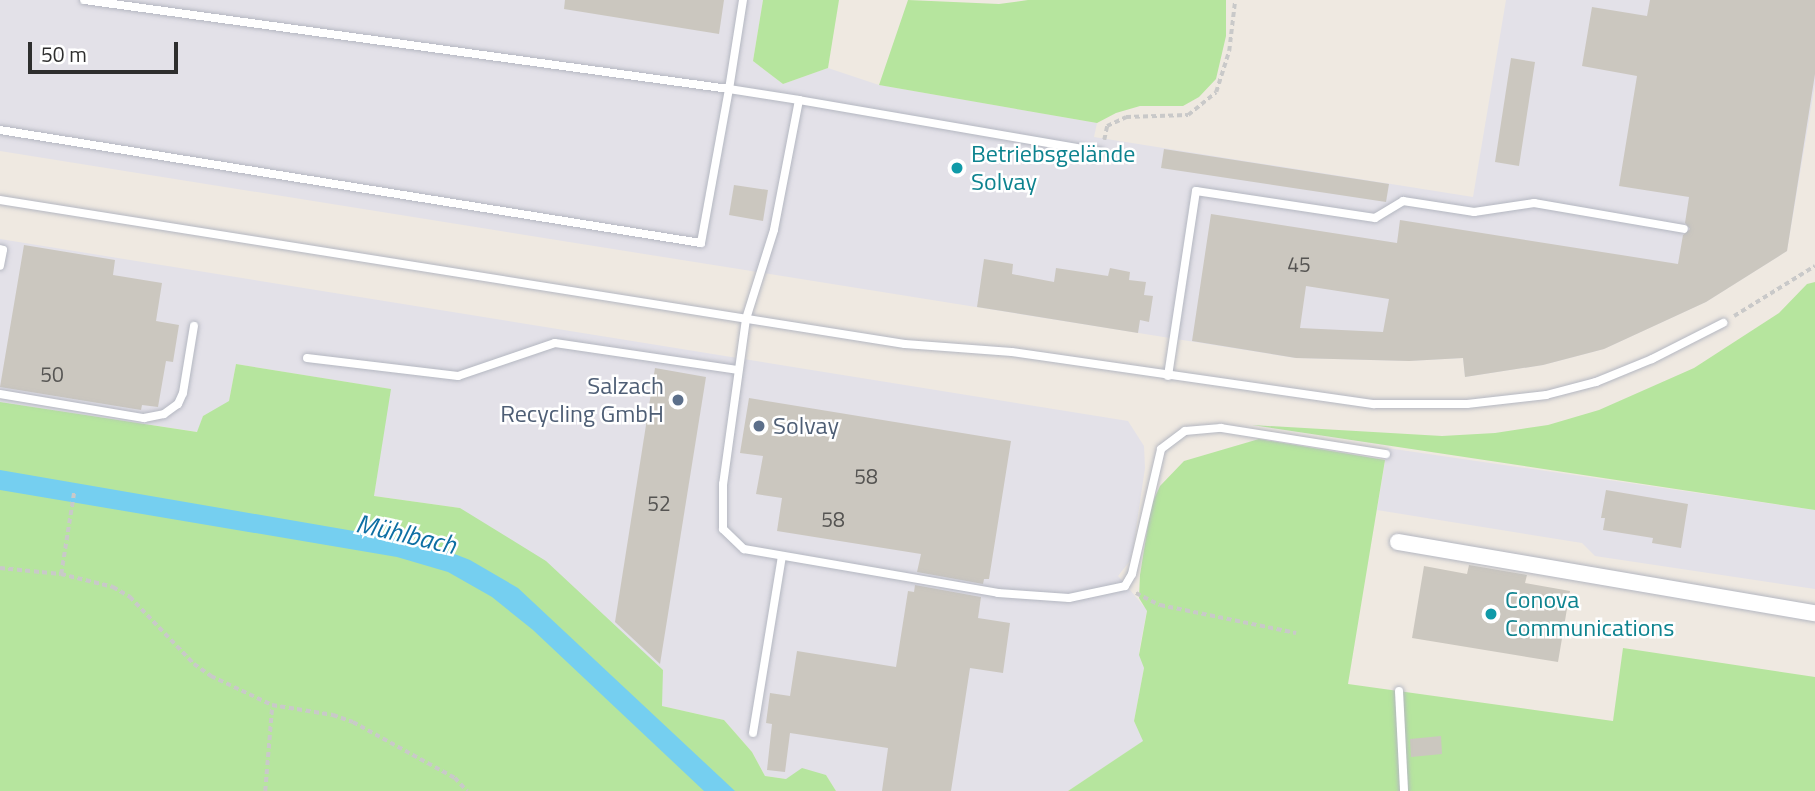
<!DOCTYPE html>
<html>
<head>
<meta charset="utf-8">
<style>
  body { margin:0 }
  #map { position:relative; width:1815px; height:791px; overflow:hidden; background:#efe9e1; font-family:"Titillium Web",sans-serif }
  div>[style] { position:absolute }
  .industrial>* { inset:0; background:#e3e1e8 }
  .green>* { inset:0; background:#b6e59e }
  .water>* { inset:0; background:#75cff0 }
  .building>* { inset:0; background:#cbc7bf }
  .path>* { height:3.5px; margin-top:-1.75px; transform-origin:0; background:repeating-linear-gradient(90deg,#c9c9c9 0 5px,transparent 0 8.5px) }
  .roads { filter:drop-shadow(0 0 2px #b4b7c1) drop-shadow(0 0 2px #b4b7c1) }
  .service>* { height:8px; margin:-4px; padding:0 4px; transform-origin:4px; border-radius:4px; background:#fff }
  .minor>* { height:16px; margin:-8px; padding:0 8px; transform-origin:8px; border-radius:8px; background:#fff }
  .dots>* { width:19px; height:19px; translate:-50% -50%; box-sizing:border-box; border:4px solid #fff; border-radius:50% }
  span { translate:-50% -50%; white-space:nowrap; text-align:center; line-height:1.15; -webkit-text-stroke:5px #fff; paint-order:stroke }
  .number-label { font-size:21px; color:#555452 }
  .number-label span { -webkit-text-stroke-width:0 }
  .culture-label { font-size:24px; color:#0d838f }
  .left { translate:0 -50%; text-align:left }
  .service-label { font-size:24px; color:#4e5e75 }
  .right { translate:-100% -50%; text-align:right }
  .water-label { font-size:26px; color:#0d6fa3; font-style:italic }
  .scale { position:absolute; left:28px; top:42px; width:150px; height:32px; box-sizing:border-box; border:4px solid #2e2e2e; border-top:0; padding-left:9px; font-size:21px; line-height:24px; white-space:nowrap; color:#2e2e2e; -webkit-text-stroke:5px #fff; paint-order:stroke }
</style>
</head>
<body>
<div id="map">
  <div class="industrial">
    <div style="clip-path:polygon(0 0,763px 0,753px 61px,783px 84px,828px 68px,879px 85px,1097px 123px,1094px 137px,1473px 197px,1506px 0,1815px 0,1815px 84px,1787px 251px,1706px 302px,1604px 349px,1543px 365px,1465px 377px,1463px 358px,1409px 361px,1295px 358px,0 151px)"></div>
    <div style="clip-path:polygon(0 239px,1128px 421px,1144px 446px,1145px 468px,1133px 549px,1129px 562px,1118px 576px,1147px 610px,1139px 652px,1144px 668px,1134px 721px,1144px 741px,1068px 791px,836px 791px,826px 775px,786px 779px,765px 776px,752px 752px,724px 720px,662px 706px,460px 508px,374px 496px,390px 389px,236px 364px,229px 402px,203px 416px,198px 432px,0 402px)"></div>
    <div style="clip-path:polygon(1387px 448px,1815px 510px,1815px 589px,1595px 556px,1582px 543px,1377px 510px)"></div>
  </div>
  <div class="green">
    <div style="clip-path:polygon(763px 0,839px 0,828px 68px,783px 84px,753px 61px)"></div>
    <div style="clip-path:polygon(908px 0,999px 4px,1028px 0,1226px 0,1226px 36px,1216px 79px,1199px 97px,1183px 106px,1140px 106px,1116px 113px,1097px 123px,879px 85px)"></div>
    <div style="clip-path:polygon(1815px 282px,1815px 510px,1252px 425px,1442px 436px,1495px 433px,1548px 425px,1599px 410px,1694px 368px,1779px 313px,1807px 284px)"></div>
    <div style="clip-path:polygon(236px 364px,391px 389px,374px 496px,460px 508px,546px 561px,663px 670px,662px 706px,724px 720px,752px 752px,765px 776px,786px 779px,802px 768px,826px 775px,836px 791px,0 791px,0 402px,197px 432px,203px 416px,229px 401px)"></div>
    <div style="clip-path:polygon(1259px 439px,1385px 460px,1348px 684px,1613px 721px,1623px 648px,1815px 677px,1815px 791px,1068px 791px,1143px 741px,1134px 721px,1144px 668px,1139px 655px,1147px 611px,1139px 598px,1140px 575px,1151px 506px,1160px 486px,1184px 461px)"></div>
  </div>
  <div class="water">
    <div style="clip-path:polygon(0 470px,429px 544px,470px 560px,518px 588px,735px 791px,704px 791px,533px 630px,492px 597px,448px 572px,397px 557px,0 490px)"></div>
  </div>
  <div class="building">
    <div style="clip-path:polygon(565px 0,724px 0,719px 34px,564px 9px)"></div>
    <div style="clip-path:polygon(evenodd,1650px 0,1815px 0,1815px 74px,1787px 251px,1706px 302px,1604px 349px,1543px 365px,1465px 377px,1463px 358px,1409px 361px,1296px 358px,1192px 341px,1211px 214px,1397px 243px,1400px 220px,1678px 264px,1683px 235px,1690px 229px,1685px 223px,1689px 197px,1619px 186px,1637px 76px,1582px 66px,1592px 7px,1647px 16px,1650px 0,1306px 286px,1389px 299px,1383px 332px,1300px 328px,1306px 286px)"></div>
    <div style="clip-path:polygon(1511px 58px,1535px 62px,1519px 166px,1495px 162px)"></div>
    <div style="clip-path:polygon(1164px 149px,1389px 184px,1386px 202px,1161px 168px)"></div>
    <div style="clip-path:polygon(734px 185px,768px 190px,763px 221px,729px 215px)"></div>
    <div style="clip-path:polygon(24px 245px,115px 260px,113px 275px,162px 283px,156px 321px,179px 325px,173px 362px,166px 361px,158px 407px,142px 405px,141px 410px,0 387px)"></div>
    <div style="clip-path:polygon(984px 259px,1013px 264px,1012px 274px,1054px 282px,1056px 268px,1108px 276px,1110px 268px,1130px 272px,1129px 280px,1146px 282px,1144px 295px,1153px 296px,1149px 322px,1140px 320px,1138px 333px,977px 307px)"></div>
    <div style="clip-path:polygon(655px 368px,706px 377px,660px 664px,615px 622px)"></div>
    <div style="clip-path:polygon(749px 398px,1011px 441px,989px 579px,984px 579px,983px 584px,917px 572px,921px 554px,777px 531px,782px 498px,756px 494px,763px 456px,740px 453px)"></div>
    <div style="clip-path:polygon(1606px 490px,1688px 504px,1681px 548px,1652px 543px,1653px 538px,1603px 530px,1605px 518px,1601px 518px)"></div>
    <div style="clip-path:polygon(1469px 565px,1527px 575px,1525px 583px,1570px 591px,1558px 662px,1412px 638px,1424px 566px,1467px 574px)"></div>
    <div style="clip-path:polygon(915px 585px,981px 597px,978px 618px,1010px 623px,1003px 673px,970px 668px,951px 791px,882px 791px,888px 748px,790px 733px,785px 772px,767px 770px,772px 724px,766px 723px,770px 693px,790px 696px,797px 651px,896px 667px,908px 591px,914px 592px)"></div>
    <div style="clip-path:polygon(1441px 736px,1442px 754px,1411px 757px,1410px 739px)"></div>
  </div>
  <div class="path">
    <div style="left:1104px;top:140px;width:14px;rotate:-78deg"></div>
    <div style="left:1107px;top:126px;width:21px;rotate:-25deg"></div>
    <div style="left:1126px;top:117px;width:62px;rotate:-1.8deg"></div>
    <div style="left:1188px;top:115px;width:36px;rotate:-39deg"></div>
    <div style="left:1216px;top:92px;width:43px;rotate:-72.4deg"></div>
    <div style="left:1229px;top:51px;width:51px;rotate:-83.3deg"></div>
    <div style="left:1734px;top:316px;width:95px;rotate:-31.7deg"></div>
    <div style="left:0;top:568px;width:61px;rotate:5.6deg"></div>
    <div style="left:61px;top:574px;width:54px;rotate:14deg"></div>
    <div style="left:113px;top:587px;width:20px;rotate:30deg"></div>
    <div style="left:130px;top:597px;width:93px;rotate:46.3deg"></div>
    <div style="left:194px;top:664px;width:21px;rotate:35deg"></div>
    <div style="left:211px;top:676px;width:68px;rotate:25.4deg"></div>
    <div style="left:272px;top:705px;width:62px;rotate:9.3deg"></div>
    <div style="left:333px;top:715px;width:21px;rotate:19deg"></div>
    <div style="left:353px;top:722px;width:116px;rotate:28.8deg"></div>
    <div style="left:455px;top:778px;width:18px;rotate:47deg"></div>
    <div style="left:61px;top:574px;width:83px;rotate:-81deg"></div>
    <div style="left:1136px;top:593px;width:27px;rotate:27deg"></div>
    <div style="left:1160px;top:605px;width:139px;rotate:11.6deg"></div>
    <div style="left:265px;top:791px;width:85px;rotate:-85.3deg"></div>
  </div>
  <div class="roads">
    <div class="service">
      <div style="left:743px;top:0;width:90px;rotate:98.9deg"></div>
      <div style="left:729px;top:89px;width:71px;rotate:8.9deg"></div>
      <div style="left:799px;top:100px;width:132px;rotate:100.9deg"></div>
      <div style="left:774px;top:230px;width:93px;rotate:107.5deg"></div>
      <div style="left:746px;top:319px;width:167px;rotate:97.9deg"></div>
      <div style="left:723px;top:484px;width:45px;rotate:90deg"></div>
      <div style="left:723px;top:529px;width:29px;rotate:44deg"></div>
      <div style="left:744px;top:549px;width:258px;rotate:9.8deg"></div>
      <div style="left:998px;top:593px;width:71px;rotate:4deg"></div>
      <div style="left:1069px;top:598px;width:57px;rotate:-12.1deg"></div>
      <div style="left:1125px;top:586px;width:14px;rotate:-60deg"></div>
      <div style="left:1132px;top:574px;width:128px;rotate:-76.9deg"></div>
      <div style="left:1161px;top:449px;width:30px;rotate:-37deg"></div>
      <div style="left:1185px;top:431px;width:36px;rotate:-5deg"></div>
      <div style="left:1221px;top:428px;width:167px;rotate:9deg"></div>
      <div style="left:799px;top:100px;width:306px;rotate:9.8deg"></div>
      <div style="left:0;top:130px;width:710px;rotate:9.16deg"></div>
      <div style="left:701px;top:243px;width:157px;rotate:-79.7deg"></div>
      <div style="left:729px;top:89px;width:651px;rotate:-172.14deg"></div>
      <div style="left:0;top:200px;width:916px;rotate:9.04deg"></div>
      <div style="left:905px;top:344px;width:107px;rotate:4.3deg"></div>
      <div style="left:1012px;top:352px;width:366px;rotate:8.2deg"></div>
      <div style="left:1374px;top:404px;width:93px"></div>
      <div style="left:1467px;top:404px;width:80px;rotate:-6.5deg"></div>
      <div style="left:1546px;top:395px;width:52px;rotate:-14.6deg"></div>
      <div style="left:1596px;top:382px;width:61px;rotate:-22.3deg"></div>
      <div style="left:1652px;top:359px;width:80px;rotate:-26.9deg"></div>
      <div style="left:0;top:249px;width:3px;rotate:18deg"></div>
      <div style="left:3px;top:250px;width:16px;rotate:101deg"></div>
      <div style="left:307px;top:358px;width:152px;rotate:6.8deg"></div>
      <div style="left:458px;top:376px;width:102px;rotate:-18.8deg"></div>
      <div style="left:555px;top:343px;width:184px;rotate:8.4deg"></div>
      <div style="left:1168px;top:376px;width:187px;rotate:-81.4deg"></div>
      <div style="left:1196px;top:191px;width:181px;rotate:8.6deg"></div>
      <div style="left:1375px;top:218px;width:33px;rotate:-31deg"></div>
      <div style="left:1403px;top:201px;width:72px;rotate:8.8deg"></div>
      <div style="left:1474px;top:212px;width:61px;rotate:-8.5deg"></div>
      <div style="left:1534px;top:203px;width:152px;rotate:9.8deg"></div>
      <div style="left:0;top:394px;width:146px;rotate:9.5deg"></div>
      <div style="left:144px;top:418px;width:20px;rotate:-11deg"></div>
      <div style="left:164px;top:414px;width:17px;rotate:-36deg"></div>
      <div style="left:178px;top:404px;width:12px;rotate:-66deg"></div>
      <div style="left:183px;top:393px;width:68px;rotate:-80.7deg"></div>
      <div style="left:1399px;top:691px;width:100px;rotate:87.1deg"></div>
      <div style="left:753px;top:733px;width:179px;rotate:-80.7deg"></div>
    </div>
    <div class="minor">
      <div style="left:1398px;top:542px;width:423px;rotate:9.7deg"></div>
    </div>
  </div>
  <div class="dots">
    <div style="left:957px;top:168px;background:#0f9aa8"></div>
    <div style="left:678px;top:400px;background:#5c6f8a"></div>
    <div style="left:759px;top:426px;background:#5c6f8a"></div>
    <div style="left:1491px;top:614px;background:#0f9aa8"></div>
  </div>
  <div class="number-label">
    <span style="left:1299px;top:264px">45</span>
    <span style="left:52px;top:374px">50</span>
    <span style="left:866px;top:476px">58</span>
    <span style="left:659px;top:503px">52</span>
    <span style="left:833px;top:519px">58</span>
  </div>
  <div class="culture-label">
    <span class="left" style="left:971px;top:168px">Betriebsgelände<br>Solvay</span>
    <span class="left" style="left:1505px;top:614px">Conova<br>Communications</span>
  </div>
  <div class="service-label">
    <span class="right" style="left:664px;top:400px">Salzach<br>Recycling GmbH</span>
    <span class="left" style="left:773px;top:426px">Solvay</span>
  </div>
  <div class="water-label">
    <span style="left:406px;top:534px;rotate:13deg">Mühlbach</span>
  </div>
  <div class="scale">50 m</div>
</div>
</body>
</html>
